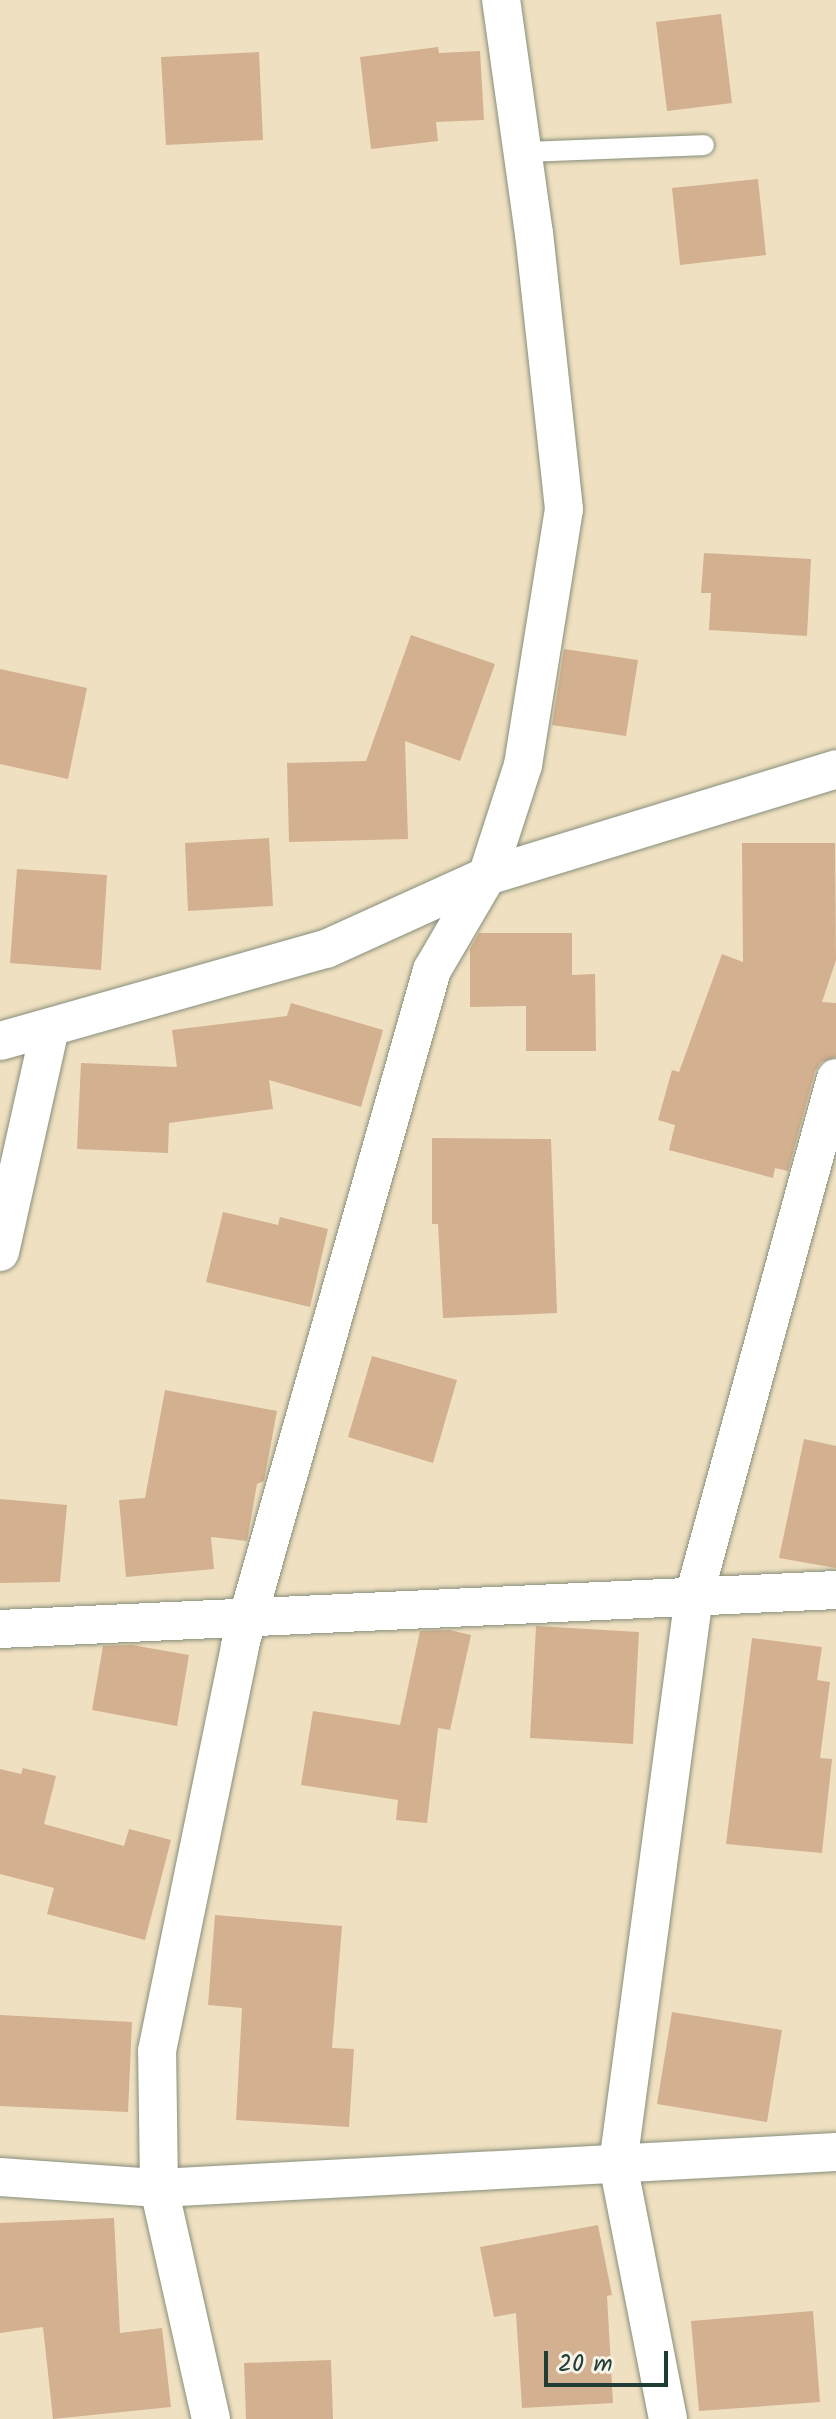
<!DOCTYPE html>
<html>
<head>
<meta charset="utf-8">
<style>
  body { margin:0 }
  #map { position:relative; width:836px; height:2419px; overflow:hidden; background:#efe0c1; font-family:Kalam,sans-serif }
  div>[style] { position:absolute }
  .building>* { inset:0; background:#d3b08f }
  .roads { filter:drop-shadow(0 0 2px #878e7a) drop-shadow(0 0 2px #878e7a) }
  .service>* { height:20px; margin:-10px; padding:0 10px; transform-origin:10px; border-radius:10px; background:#fff }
  .minor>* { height:38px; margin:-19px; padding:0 19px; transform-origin:19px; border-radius:19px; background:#fff }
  span { translate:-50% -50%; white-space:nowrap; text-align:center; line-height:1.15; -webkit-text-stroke:8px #f7f3e8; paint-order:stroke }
  .scale { position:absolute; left:544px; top:2351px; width:124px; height:36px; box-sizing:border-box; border:4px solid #1f3d34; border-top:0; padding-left:10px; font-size:24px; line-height:28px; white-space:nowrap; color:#1f3d34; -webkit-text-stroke:6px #f7f3e8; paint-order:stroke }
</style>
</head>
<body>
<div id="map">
  <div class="building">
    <div style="clip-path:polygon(721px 14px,732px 103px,667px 111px,656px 22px)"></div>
    <div style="clip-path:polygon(438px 47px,439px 53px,480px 51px,484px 120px,436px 122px,438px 141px,371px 149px,360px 57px)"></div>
    <div style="clip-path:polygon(259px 52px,263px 140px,166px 145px,161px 57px)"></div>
    <div style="clip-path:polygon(758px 179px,766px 255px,680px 265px,672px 188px)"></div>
    <div style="clip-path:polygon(704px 553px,811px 559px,807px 636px,709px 630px,711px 593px,701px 593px)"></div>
    <div style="clip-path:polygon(411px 635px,495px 664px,460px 761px,405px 741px,408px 839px,289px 842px,287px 763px,366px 761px)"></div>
    <div style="clip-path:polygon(564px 649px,638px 660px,626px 736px,552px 725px)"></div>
    <div style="clip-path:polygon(0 669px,87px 688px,68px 779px,0 764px)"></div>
    <div style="clip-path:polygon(269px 838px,273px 906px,188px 911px,185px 843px)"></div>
    <div style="clip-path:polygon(742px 843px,835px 843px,836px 960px,822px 1002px,836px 1003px,836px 1057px,821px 1062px,815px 1071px,788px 1171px,775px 1168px,773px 1178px,669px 1150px,675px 1125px,658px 1120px,672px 1070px,679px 1072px,722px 954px,743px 962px)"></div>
    <div style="clip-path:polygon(17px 869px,107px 875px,101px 970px,10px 963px)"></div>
    <div style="clip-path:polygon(479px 933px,572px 933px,572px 975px,595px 974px,596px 1051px,526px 1051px,526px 1006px,470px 1007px,470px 949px)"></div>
    <div style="clip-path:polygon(291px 1003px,383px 1030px,361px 1107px,269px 1080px,273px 1109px,169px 1123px,168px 1153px,77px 1149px,81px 1063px,177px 1067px,172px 1030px,287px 1016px)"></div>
    <div style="clip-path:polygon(432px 1138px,551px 1139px,557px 1313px,443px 1318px,438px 1224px,432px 1224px)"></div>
    <div style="clip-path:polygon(223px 1212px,278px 1225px,280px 1217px,328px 1229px,310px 1307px,206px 1282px)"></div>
    <div style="clip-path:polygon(372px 1356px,457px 1380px,433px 1463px,348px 1437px)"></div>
    <div style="clip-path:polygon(165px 1390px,277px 1411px,264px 1481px,257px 1484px,247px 1541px,211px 1537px,214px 1569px,126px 1577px,119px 1500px,145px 1498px)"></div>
    <div style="clip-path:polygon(804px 1439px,836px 1446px,836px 1568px,779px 1558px)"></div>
    <div style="clip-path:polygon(0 1499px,67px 1505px,60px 1582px,0 1583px)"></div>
    <div style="clip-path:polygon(536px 1626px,639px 1632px,633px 1744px,530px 1738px)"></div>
    <div style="clip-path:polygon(449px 1630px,471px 1635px,450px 1730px,438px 1728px,427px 1823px,396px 1820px,398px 1800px,301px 1785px,313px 1711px,400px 1725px,420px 1631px)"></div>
    <div style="clip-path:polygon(752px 1638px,822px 1647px,817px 1680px,830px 1682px,820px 1758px,832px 1759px,822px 1853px,726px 1844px)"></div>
    <div style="clip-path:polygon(132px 1645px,189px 1655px,177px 1726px,92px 1710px,103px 1646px)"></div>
    <div style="clip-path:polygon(23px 1768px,56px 1776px,44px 1824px,124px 1846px,129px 1829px,171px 1840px,145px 1940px,47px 1914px,54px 1888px,0 1874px,0 1769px,21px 1774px)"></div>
    <div style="clip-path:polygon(215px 1915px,342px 1926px,332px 2048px,354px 2049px,349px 2127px,236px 2120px,242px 2008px,208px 2005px)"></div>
    <div style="clip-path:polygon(672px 2012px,782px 2030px,767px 2122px,657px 2104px)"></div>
    <div style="clip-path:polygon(0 2015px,132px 2022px,128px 2112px,0 2106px)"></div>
    <div style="clip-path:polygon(114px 2218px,120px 2333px,162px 2328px,171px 2407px,53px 2419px,43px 2327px,0 2333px,0 2223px)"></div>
    <div style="clip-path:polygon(598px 2225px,612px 2295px,607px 2296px,613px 2403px,522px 2408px,516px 2313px,494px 2317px,480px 2247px)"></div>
    <div style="clip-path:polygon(813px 2311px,820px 2402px,699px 2411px,691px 2321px)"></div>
    <div style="clip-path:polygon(331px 2360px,333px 2419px,246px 2419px,244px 2363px)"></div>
  </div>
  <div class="roads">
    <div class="service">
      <div style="left:523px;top:152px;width:181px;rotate:-2.2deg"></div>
    </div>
    <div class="minor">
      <div style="left:0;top:1041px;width:339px;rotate:-15.8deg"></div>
      <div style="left:326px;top:949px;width:177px;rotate:-24.4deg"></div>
      <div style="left:487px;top:876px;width:365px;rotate:-17deg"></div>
      <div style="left:0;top:1252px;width:229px;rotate:-77.4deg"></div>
      <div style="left:0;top:1629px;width:837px;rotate:-2.67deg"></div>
      <div style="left:0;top:2177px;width:159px;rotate:4deg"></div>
      <div style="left:159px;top:2188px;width:678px;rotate:-3.04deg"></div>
      <div style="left:211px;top:2419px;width:237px;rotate:-102.7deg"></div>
      <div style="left:159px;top:2188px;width:137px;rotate:-90.8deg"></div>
      <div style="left:157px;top:2051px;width:414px;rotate:-78.4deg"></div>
      <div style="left:240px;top:1645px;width:702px;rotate:-74.12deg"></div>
      <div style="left:432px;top:970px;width:109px;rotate:-59.7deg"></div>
      <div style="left:487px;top:876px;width:117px;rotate:-72deg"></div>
      <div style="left:523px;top:765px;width:259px;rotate:-80.9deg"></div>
      <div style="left:564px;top:509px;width:277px;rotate:-96.2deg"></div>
      <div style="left:534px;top:234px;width:236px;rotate:-98deg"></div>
      <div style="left:668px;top:2419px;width:260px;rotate:-101.1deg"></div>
      <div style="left:618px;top:2164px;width:573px;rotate:-82.38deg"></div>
      <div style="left:694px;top:1596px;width:537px;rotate:-74.67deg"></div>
    </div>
  </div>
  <div class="scale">20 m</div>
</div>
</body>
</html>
